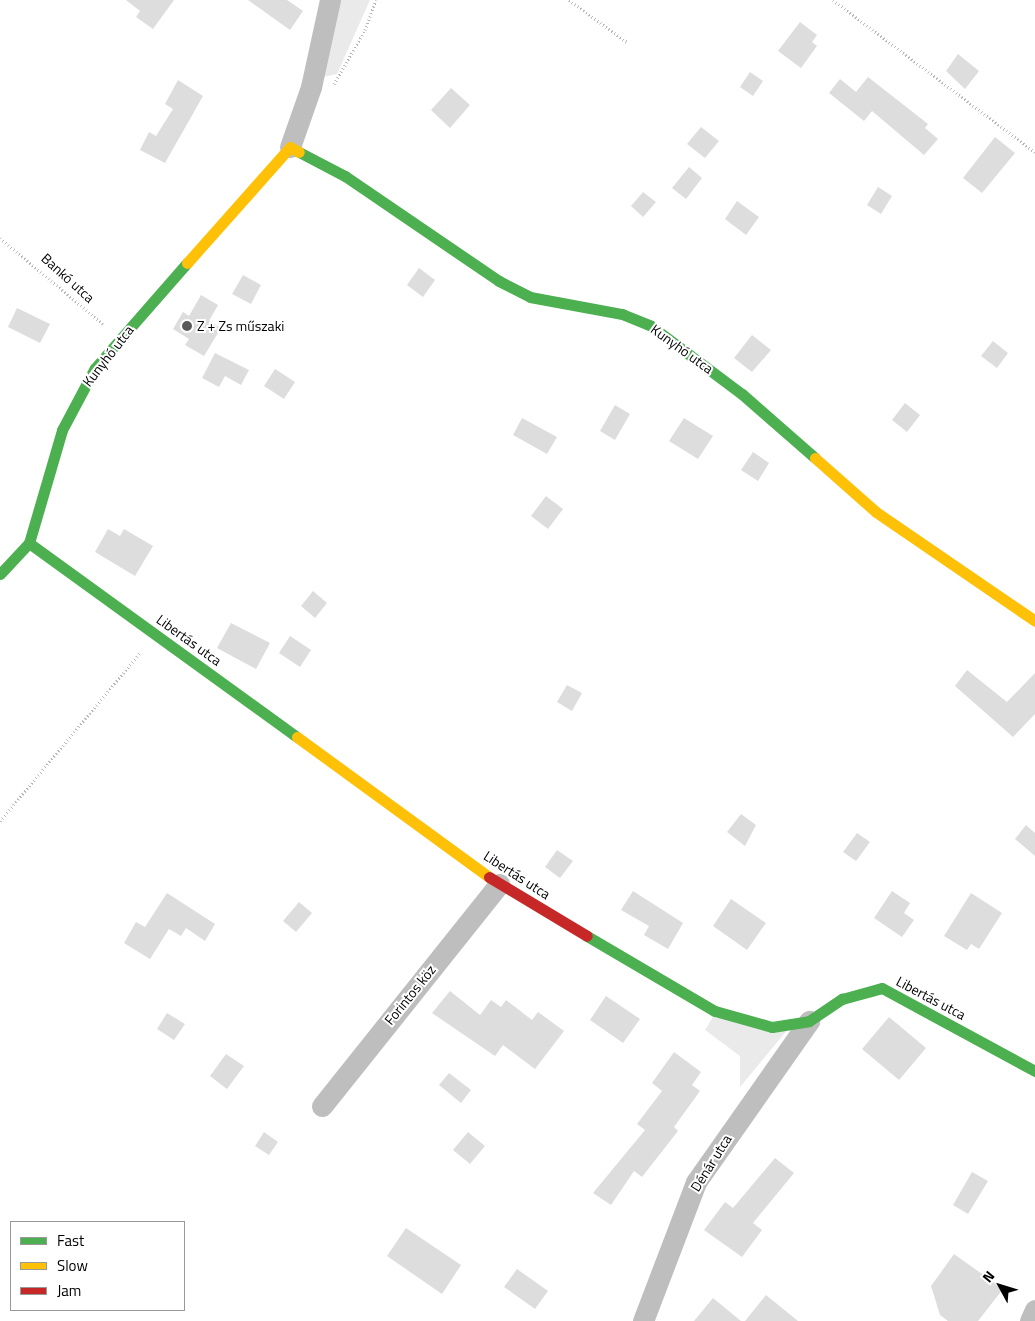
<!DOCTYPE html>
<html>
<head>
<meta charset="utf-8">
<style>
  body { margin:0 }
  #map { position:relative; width:1035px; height:1321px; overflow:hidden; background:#fff; font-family:"Titillium Web",sans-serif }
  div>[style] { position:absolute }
  .green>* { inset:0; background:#eaeaea }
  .building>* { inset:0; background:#ddd }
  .path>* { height:3px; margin-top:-1.5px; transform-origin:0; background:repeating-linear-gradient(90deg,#b8b8b8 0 1px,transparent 0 3.5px) }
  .street>* { height:21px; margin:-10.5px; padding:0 10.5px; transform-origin:10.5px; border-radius:10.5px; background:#bebebe }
  .fast>* { height:11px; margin:-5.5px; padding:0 5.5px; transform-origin:5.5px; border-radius:5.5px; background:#4caf50 }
  .slow>* { height:11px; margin:-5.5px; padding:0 5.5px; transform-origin:5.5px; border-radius:5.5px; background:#ffc107 }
  .jam>* { height:11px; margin:-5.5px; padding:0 5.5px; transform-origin:5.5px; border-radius:5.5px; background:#c62828 }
  .dots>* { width:14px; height:14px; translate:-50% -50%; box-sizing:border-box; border:2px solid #fff; border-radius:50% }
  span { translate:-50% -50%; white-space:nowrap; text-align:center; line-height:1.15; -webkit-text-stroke:4px #fff; paint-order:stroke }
  .street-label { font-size:14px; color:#000 }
  .poi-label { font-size:14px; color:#000 }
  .left { translate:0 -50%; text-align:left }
  .legend { position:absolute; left:10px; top:1221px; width:175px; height:90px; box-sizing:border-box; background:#fff; border:1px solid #999; margin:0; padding:6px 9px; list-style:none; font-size:15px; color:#000 }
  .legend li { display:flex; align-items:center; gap:10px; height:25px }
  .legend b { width:25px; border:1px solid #999 }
  .north { position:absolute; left:975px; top:1261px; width:50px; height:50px; -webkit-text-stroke:4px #fff; paint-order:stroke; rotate:309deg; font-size:14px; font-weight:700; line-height:20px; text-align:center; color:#000 }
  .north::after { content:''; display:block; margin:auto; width:18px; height:22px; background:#000; clip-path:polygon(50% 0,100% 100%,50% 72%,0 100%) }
</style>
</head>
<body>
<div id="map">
  <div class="green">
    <div style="clip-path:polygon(339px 0,370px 0,337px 74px,323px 77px)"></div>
    <div style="clip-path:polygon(713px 1017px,788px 1029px,740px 1087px,740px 1056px,705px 1030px)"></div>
  </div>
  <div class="building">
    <div style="clip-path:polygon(126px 0,174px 0,153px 29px,136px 17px,140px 11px)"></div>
    <div style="clip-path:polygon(248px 0,287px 0,303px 11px,290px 30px)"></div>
    <div style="clip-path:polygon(800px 22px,817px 35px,812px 42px,817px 46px,801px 68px,778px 51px)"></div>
    <div style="clip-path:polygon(958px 54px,979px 71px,965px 89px,946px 71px)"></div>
    <div style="clip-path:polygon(750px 72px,763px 81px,753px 96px,740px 87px)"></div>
    <div style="clip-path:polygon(868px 77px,928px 124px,925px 128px,938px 139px,924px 155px,872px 111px,864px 121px,829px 93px,840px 79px,856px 92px)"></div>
    <div style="clip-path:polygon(178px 80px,203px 96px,165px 163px,140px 150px,149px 132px,156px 136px,173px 109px,165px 104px)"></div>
    <div style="clip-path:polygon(451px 88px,470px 105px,450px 128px,431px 110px)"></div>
    <div style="clip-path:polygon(701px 127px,719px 141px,705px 158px,687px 144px)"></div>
    <div style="clip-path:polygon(995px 137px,1015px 153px,982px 193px,963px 178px)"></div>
    <div style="clip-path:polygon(689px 167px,702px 178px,686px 199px,672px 188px)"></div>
    <div style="clip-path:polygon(878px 187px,892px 196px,881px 214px,867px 205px)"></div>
    <div style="clip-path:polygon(643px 192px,656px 202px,643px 217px,631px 206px)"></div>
    <div style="clip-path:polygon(737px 201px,759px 217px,746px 235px,725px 219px)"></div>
    <div style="clip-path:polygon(419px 268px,435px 280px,423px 297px,407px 285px)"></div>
    <div style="clip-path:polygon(243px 275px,261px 285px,251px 304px,232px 294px)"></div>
    <div style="clip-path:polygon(201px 295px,218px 305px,209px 321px,221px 328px,204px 356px,185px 345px,189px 339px,173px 329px,183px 312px,189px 316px)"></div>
    <div style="clip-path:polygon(17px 308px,50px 324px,40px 343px,8px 327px)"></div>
    <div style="clip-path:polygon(752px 335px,771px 350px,752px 372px,734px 358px)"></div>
    <div style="clip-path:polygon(993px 341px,1008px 353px,997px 368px,981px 356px)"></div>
    <div style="clip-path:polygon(215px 353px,249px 370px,241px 385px,225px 376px,219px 387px,202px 378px)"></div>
    <div style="clip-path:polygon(275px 369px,295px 382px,284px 399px,264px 386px)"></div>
    <div style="clip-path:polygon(905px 403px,920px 415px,907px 432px,892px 420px)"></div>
    <div style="clip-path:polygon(615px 405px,630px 414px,615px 440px,600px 431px)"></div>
    <div style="clip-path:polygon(522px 418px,557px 437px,547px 454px,513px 435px)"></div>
    <div style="clip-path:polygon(684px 418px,713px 436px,698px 459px,669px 441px)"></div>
    <div style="clip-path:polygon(753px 452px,769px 463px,758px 481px,741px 470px)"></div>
    <div style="clip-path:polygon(546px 496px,563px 509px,548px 529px,531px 516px)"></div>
    <div style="clip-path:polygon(108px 529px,120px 536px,124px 529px,153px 546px,135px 576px,95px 552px)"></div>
    <div style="clip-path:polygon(313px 591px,327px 603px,315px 618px,301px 606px)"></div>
    <div style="clip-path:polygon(231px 623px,270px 643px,256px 669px,217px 648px)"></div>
    <div style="clip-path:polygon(290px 636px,311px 650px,300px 667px,279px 653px)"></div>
    <div style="clip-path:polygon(967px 670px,1007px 702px,1035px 673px,1035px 714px,1013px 737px,955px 686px)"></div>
    <div style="clip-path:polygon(567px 685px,582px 693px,572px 711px,557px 702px)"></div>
    <div style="clip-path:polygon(741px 814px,756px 825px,745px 846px,727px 832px)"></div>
    <div style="clip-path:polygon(1026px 825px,1035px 833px,1035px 856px,1015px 839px)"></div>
    <div style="clip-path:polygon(857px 833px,870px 842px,856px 861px,843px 852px)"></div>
    <div style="clip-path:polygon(557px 850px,573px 861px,560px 878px,545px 867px)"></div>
    <div style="clip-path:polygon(633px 891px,683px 923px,668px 949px,644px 935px,649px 926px,621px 910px)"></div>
    <div style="clip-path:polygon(892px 891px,910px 903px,904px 913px,914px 920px,902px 937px,874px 918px)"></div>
    <div style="clip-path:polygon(167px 893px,215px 924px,205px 941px,186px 928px,181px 936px,169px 929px,150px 959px,124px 943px,136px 922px,145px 927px)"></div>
    <div style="clip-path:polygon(971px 893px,1002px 913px,979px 949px,971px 944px,967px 950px,944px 936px)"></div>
    <div style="clip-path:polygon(731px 899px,766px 923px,747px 950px,713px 926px)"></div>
    <div style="clip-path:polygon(299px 902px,312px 913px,296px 932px,283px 921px)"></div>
    <div style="clip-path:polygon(450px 991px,480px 1015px,491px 1000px,501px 1007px,506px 1000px,532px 1020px,538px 1012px,564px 1031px,535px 1069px,503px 1045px,495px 1056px,432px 1013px)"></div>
    <div style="clip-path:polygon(606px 996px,640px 1019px,623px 1043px,590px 1020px)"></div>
    <div style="clip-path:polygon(167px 1013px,185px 1024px,174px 1040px,157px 1029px)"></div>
    <div style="clip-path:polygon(889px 1017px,926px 1048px,899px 1080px,862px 1049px)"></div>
    <div style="clip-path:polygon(674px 1052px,701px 1072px,692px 1085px,700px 1091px,674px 1127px,678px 1131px,642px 1177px,634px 1171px,611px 1205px,593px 1193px,645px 1130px,637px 1124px,662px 1091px,652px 1083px)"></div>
    <div style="clip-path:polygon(226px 1054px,244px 1066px,227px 1089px,210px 1076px)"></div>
    <div style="clip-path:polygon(449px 1073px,471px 1090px,461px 1103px,439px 1085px)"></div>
    <div style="clip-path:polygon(264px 1132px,278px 1142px,269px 1155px,255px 1146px)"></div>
    <div style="clip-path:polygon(468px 1132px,485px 1146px,470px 1164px,453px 1150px)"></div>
    <div style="clip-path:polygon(775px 1158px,794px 1173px,753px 1223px,762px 1230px,742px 1257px,704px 1230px,725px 1202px,733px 1208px)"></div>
    <div style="clip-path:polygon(972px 1172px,988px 1181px,968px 1214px,953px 1205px)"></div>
    <div style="clip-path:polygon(406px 1228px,461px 1265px,442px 1294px,387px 1256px)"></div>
    <div style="clip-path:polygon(954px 1254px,1003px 1289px,978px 1321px,948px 1321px,940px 1315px,931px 1286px)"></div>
    <div style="clip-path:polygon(517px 1269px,548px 1291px,535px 1309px,504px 1287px)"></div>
    <div style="clip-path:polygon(766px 1295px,798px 1321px,745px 1321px)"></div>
    <div style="clip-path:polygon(713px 1298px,741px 1321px,694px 1321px)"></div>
  </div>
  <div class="path">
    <div style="left:569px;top:0;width:72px;rotate:35.9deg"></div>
    <div style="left:833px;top:0;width:253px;rotate:37deg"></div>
    <div style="left:334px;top:84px;width:62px;rotate:-60.1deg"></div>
    <div style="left:365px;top:30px;width:32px;rotate:-70deg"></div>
    <div style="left:0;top:238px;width:134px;rotate:39.9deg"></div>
    <div style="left:0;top:821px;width:220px;rotate:-50.2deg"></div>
  </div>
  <div class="street">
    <div style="left:290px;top:147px;width:64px;rotate:-70.7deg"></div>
    <div style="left:311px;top:87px;width:89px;rotate:-77.7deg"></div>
    <div style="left:322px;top:1106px;width:284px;rotate:-51.4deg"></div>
    <div style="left:643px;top:1321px;width:149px;rotate:-69.1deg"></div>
    <div style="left:696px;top:1182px;width:197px;rotate:-54.9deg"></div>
    <div style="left:1030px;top:1321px;width:12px;rotate:-66deg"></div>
  </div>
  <div class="fast">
    <div style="left:299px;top:152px;width:52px;rotate:27.6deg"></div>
    <div style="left:345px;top:176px;width:186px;rotate:34.3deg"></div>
    <div style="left:499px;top:281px;width:35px;rotate:27deg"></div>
    <div style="left:530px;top:297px;width:94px;rotate:10.5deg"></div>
    <div style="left:622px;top:314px;width:31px;rotate:22deg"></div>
    <div style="left:651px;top:326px;width:114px;rotate:36.8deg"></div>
    <div style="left:742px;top:394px;width:97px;rotate:41.2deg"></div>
    <div style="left:29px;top:543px;width:331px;rotate:35.9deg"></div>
    <div style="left:0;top:574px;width:42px;rotate:-46.9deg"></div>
    <div style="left:29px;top:543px;width:118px;rotate:-73.7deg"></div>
    <div style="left:62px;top:430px;width:70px;rotate:-62deg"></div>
    <div style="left:95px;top:368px;width:140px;rotate:-48.8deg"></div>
    <div style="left:587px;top:936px;width:148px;rotate:30.4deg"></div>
    <div style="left:715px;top:1011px;width:59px;rotate:15.7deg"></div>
    <div style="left:772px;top:1027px;width:37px;rotate:-9deg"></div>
    <div style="left:809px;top:1021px;width:40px;rotate:-34deg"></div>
    <div style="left:842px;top:999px;width:41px;rotate:-15.4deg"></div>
    <div style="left:882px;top:988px;width:174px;rotate:28.5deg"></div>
  </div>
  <div class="slow">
    <div style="left:187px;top:263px;width:155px;rotate:-48.4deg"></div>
    <div style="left:290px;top:147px;width:10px;rotate:29deg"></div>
    <div style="left:815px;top:458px;width:81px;rotate:41.5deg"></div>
    <div style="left:876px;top:512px;width:193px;rotate:34.4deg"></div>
    <div style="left:297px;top:737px;width:238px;rotate:36.1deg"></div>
  </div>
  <div class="jam">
    <div style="left:489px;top:877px;width:114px;rotate:31deg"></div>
  </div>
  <div class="dots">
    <div style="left:187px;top:326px;background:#595959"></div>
  </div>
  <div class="street-label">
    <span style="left:68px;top:278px;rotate:42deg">Bankó utca</span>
    <span style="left:682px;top:349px;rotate:36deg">Kunyhó utca</span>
    <span style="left:108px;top:356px;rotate:-52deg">Kunyhó utca</span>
    <span style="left:189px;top:640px;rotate:36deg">Libertás utca</span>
    <span style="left:517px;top:875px;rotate:33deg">Libertás utca</span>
    <span style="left:410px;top:995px;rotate:-51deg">Forintos köz</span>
    <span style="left:931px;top:998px;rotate:28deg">Libertás utca</span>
    <span style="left:711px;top:1163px;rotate:-58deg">Dénár utca</span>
  </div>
  <div class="poi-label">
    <span class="left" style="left:197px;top:326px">Z + Zs műszaki</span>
  </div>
  <ul class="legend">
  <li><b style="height:6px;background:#4caf50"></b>Fast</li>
  <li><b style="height:6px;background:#ffc107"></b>Slow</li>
  <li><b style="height:6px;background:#c62828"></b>Jam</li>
  </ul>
  <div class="north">N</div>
</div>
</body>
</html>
